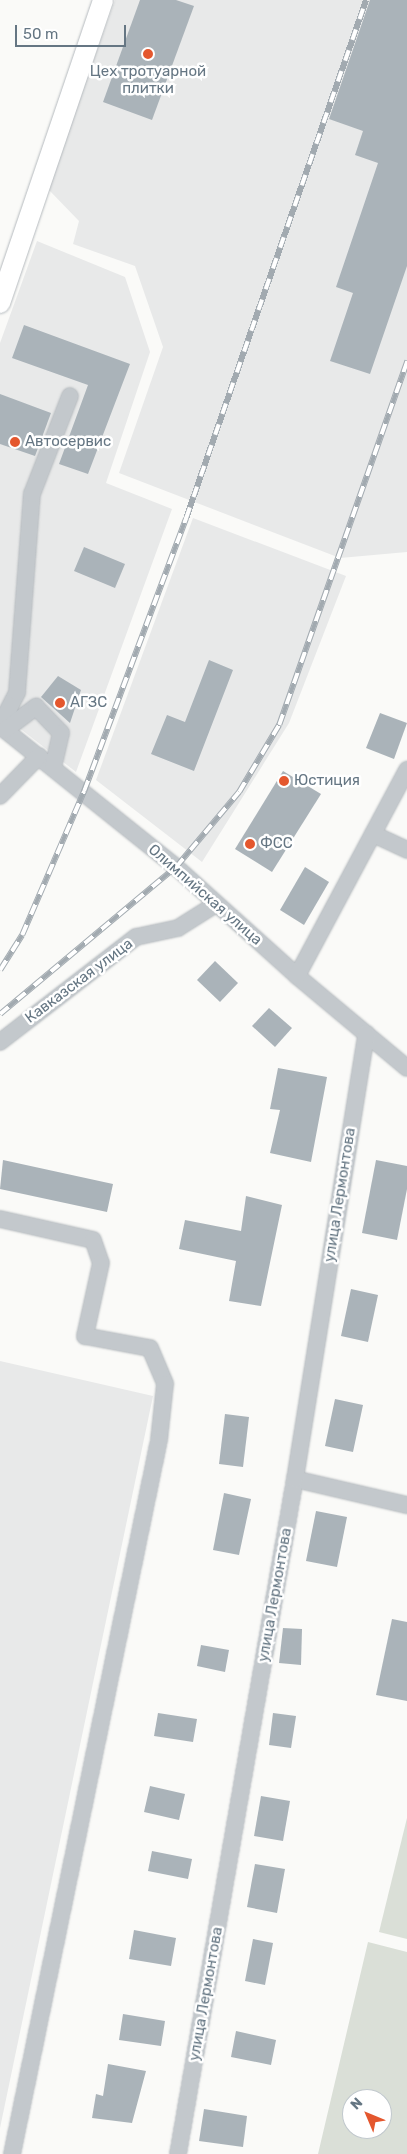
<!DOCTYPE html>
<meta charset="utf-8">
<style>
body{margin:0}
#map{position:relative;width:407px;height:2154px;overflow:hidden;background:#fafaf8;font-family:Rubik,sans-serif}
div>[style]{position:absolute}
.built>*{inset:0;background:#e8e9e9}
.green>*{inset:0;background:#dadfd7}
.building>*{inset:0;background:#aab3b9}
.roads{filter:drop-shadow(0 0 1px #b5babe) drop-shadow(0 0 1px #b5babe)}
.minor>*{height:16px;margin:-8px;padding:0 8px;transform-origin:8px;border-radius:8px;background:#c3c8cc}
.major>*{height:20px;margin:-10px;padding:0 10px;transform-origin:10px;border-radius:10px;background:#fff}
.rail>*{height:5.5px;margin-top:-2.75px;transform-origin:0;background:repeating-linear-gradient(90deg,#fff 0 11px,#a2aab0 0 22px);box-sizing:border-box;border-block:1px solid #a2aab0}
.dots>*{width:14px;height:14px;translate:-50% -50%;box-sizing:border-box;border:2px solid #fff;border-radius:50%}
span{translate:-50% -50%;white-space:nowrap;text-align:center;line-height:1.15;-webkit-text-stroke:5px #fff;paint-order:stroke}
.poi-label{font-size:15px;color:#657683}
.left{translate:0 -50%;text-align:left}
.street-label{font-size:15px;color:#657683}
.north{position:absolute;left:342px;top:2089px;width:50px;height:50px;box-sizing:border-box;background:#fff;border:1px solid #c1c8cd;border-radius:50%;rotate:315deg;font-size:14px;font-weight:700;line-height:20px;text-align:center;color:#657683}
.north::after{content:'';display:block;margin:auto;width:18px;height:22px;background:#e4572e;clip-path:polygon(50% 0,100% 100%,50% 72%,0 100%)}
.scale{position:absolute;left:15px;top:25px;width:111px;height:22px;box-sizing:border-box;border:2px solid #657683;border-top:0;padding-left:6px;font-size:15px;line-height:18px;white-space:nowrap;color:#657683;-webkit-text-stroke:4px #fff;paint-order:stroke}
</style>
<div id="map">
<div class="built">
<div style="clip-path:polygon(115px 0,407px 0,407px 552px,340px 558px,119px 473px,163px 347px,135px 266px,73px 244px,79px 221px,48px 189px)"></div>
<div style="clip-path:polygon(37px 241px,125px 277px,150px 352px,106px 483px,172px 509px,76px 772px,0 713px,0 343px)"></div>
<div style="clip-path:polygon(193px 518px,346px 576px,289px 723px,202px 862px,96px 780px)"></div>
<div style="clip-path:polygon(0 1361px,153px 1396px,0 2128px)"></div>
</div>
<div class="green">
<div style="clip-path:polygon(407px 1818px,407px 1939px,379px 1932px)"></div>
<div style="clip-path:polygon(evenodd,368px 1942px,407px 1952px,407px 2154px,318px 2154px,368px 1942px,352px 2099px,382px 2099px,382px 2129px,352px 2129px,352px 2099px)"></div>
</div>
<div class="building">
<div style="clip-path:polygon(140px 0,176px 0,194px 6px,152px 120px,103px 102px)"></div>
<div style="clip-path:polygon(370px 0,407px 0,407px 266px,370px 374px,330px 361px,353px 293px,336px 287px,378px 163px,355px 155px,363px 131px,329px 119px)"></div>
<div style="clip-path:polygon(24px 325px,130px 364px,88px 474px,59px 464px,88px 385px,12px 358px)"></div>
<div style="clip-path:polygon(0 394px,51px 413px,35px 456px,0 444px)"></div>
<div style="clip-path:polygon(84px 547px,125px 564px,115px 588px,74px 571px)"></div>
<div style="clip-path:polygon(209px 660px,233px 670px,194px 771px,151px 754px,167px 715px,185px 722px)"></div>
<div style="clip-path:polygon(58px 676px,81px 690px,70px 723px,41px 697px)"></div>
<div style="clip-path:polygon(380px 713px,407px 723px,394px 759px,366px 748px)"></div>
<div style="clip-path:polygon(283px 771px,321px 794px,272px 872px,235px 849px)"></div>
<div style="clip-path:polygon(305px 867px,329px 882px,304px 925px,280px 910px)"></div>
<div style="clip-path:polygon(215px 961px,238px 983px,220px 1002px,197px 980px)"></div>
<div style="clip-path:polygon(269px 1008px,292px 1028px,275px 1047px,252px 1026px)"></div>
<div style="clip-path:polygon(278px 1068px,327px 1077px,311px 1162px,270px 1153px,280px 1110px,270px 1109px)"></div>
<div style="clip-path:polygon(3px 1160px,113px 1184px,107px 1212px,0 1189px)"></div>
<div style="clip-path:polygon(376px 1160px,407px 1166px,407px 1189px,397px 1240px,362px 1233px)"></div>
<div style="clip-path:polygon(246px 1196px,282px 1205px,261px 1306px,229px 1301px,236px 1261px,179px 1249px,185px 1220px,241px 1231px)"></div>
<div style="clip-path:polygon(351px 1289px,378px 1295px,368px 1342px,341px 1336px)"></div>
<div style="clip-path:polygon(335px 1399px,363px 1405px,353px 1452px,325px 1446px)"></div>
<div style="clip-path:polygon(225px 1414px,249px 1417px,243px 1467px,219px 1464px)"></div>
<div style="clip-path:polygon(224px 1493px,251px 1499px,239px 1555px,213px 1550px)"></div>
<div style="clip-path:polygon(316px 1511px,347px 1517px,337px 1567px,306px 1561px)"></div>
<div style="clip-path:polygon(392px 1619px,407px 1622px,407px 1701px,376px 1695px)"></div>
<div style="clip-path:polygon(283px 1628px,302px 1629px,301px 1665px,279px 1663px)"></div>
<div style="clip-path:polygon(201px 1645px,229px 1650px,225px 1672px,197px 1666px)"></div>
<div style="clip-path:polygon(158px 1713px,197px 1719px,193px 1742px,154px 1736px)"></div>
<div style="clip-path:polygon(273px 1713px,296px 1716px,291px 1748px,269px 1745px)"></div>
<div style="clip-path:polygon(150px 1786px,185px 1794px,179px 1820px,144px 1812px)"></div>
<div style="clip-path:polygon(261px 1796px,290px 1801px,283px 1841px,254px 1836px)"></div>
<div style="clip-path:polygon(152px 1851px,192px 1859px,188px 1879px,148px 1871px)"></div>
<div style="clip-path:polygon(255px 1864px,285px 1869px,277px 1913px,247px 1907px)"></div>
<div style="clip-path:polygon(134px 1930px,176px 1938px,171px 1966px,129px 1959px)"></div>
<div style="clip-path:polygon(253px 1939px,273px 1943px,265px 1985px,245px 1981px)"></div>
<div style="clip-path:polygon(123px 2014px,165px 2021px,161px 2046px,119px 2040px)"></div>
<div style="clip-path:polygon(236px 2031px,276px 2040px,271px 2065px,231px 2057px)"></div>
<div style="clip-path:polygon(108px 2064px,146px 2071px,132px 2123px,92px 2118px,96px 2094px,103px 2096px)"></div>
<div style="clip-path:polygon(204px 2109px,247px 2116px,243px 2147px,199px 2141px)"></div>
</div>
<div class="roads">
<div class="minor">
<div style="left:0;top:726px;width:226px;rotate:38.7deg"></div>
<div style="left:176px;top:867px;width:163px;rotate:42deg"></div>
<div style="left:297px;top:976px;width:143px;rotate:39.9deg"></div>
<div style="left:0;top:726px;width:38px;rotate:-63deg"></div>
<div style="left:17px;top:692px;width:199px;rotate:-85.7deg"></div>
<div style="left:32px;top:494px;width:105px;rotate:-68.8deg"></div>
<div style="left:5px;top:730px;width:39px;rotate:-37deg"></div>
<div style="left:36px;top:707px;width:36px;rotate:46deg"></div>
<div style="left:61px;top:733px;width:35px;rotate:103deg"></div>
<div style="left:0;top:796px;width:56px;rotate:-45.7deg"></div>
<div style="left:373px;top:834px;width:38px;rotate:25deg"></div>
<div style="left:297px;top:976px;width:234px;rotate:-61.9deg"></div>
<div style="left:0;top:1042px;width:172px;rotate:-37.7deg"></div>
<div style="left:136px;top:937px;width:43px;rotate:-12.1deg"></div>
<div style="left:178px;top:928px;width:45px;rotate:-32.3deg"></div>
<div style="left:0;top:1219px;width:95px;rotate:12.7deg"></div>
<div style="left:93px;top:1240px;width:24px;rotate:71deg"></div>
<div style="left:101px;top:1263px;width:75px;rotate:102.4deg"></div>
<div style="left:85px;top:1336px;width:66px;rotate:10.5deg"></div>
<div style="left:150px;top:1348px;width:39px;rotate:67deg"></div>
<div style="left:165px;top:1384px;width:56px;rotate:96.1deg"></div>
<div style="left:159px;top:1440px;width:729px;rotate:101.63deg"></div>
<div style="left:295px;top:1479px;width:115px;rotate:13.1deg"></div>
<div style="left:178px;top:2154px;width:685px;rotate:-80.17deg"></div>
<div style="left:295px;top:1479px;width:451px;rotate:-80.9deg"></div>
</div>
<div class="major">
<div style="left:0;top:303px;width:320px;rotate:-71.2deg"></div>
</div>
</div>
<div class="rail">
<div style="left:0;top:970px;width:41px;rotate:-57.8deg"></div>
<div style="left:22px;top:935px;width:157px;rotate:-66.7deg"></div>
<div style="left:84px;top:791px;width:291px;rotate:-69.5deg"></div>
<div style="left:186px;top:518px;width:548px;rotate:-70.84deg"></div>
<div style="left:0;top:1014px;width:229px;rotate:-39.9deg"></div>
<div style="left:176px;top:867px;width:98px;rotate:-50deg"></div>
<div style="left:239px;top:792px;width:78px;rotate:-59.2deg"></div>
<div style="left:279px;top:725px;width:386px;rotate:-70.6deg"></div>
</div>
<div class="dots">
<div style="left:148px;top:54px;background:#e4572e"></div>
<div style="left:15px;top:442px;background:#e4572e"></div>
<div style="left:60px;top:703px;background:#e4572e"></div>
<div style="left:284px;top:781px;background:#e4572e"></div>
<div style="left:250px;top:844px;background:#e4572e"></div>
</div>
<div class="poi-label">
<span style="left:148px;top:80px">Цех тротуарной<br>плитки</span>
<span class="left" style="left:25px;top:442px">Автосервис</span>
<span class="left" style="left:70px;top:703px">АГЗС</span>
<span class="left" style="left:294px;top:781px">Юстиция</span>
<span class="left" style="left:260px;top:844px">ФСС</span>
</div>
<div class="street-label">
<span style="left:205px;top:895px;rotate:41deg">Олимпийская улица</span>
<span style="left:79px;top:981px;rotate:-37deg">Кавказская улица</span>
<span style="left:340px;top:1195px;rotate:-81deg">улица Лермонтова</span>
<span style="left:275px;top:1595px;rotate:-80deg">улица Лермонтова</span>
<span style="left:206px;top:1994px;rotate:-80deg">улица Лермонтова</span>
</div>
<div class="north">N</div>
<div class="scale">50 m</div>
</div>
